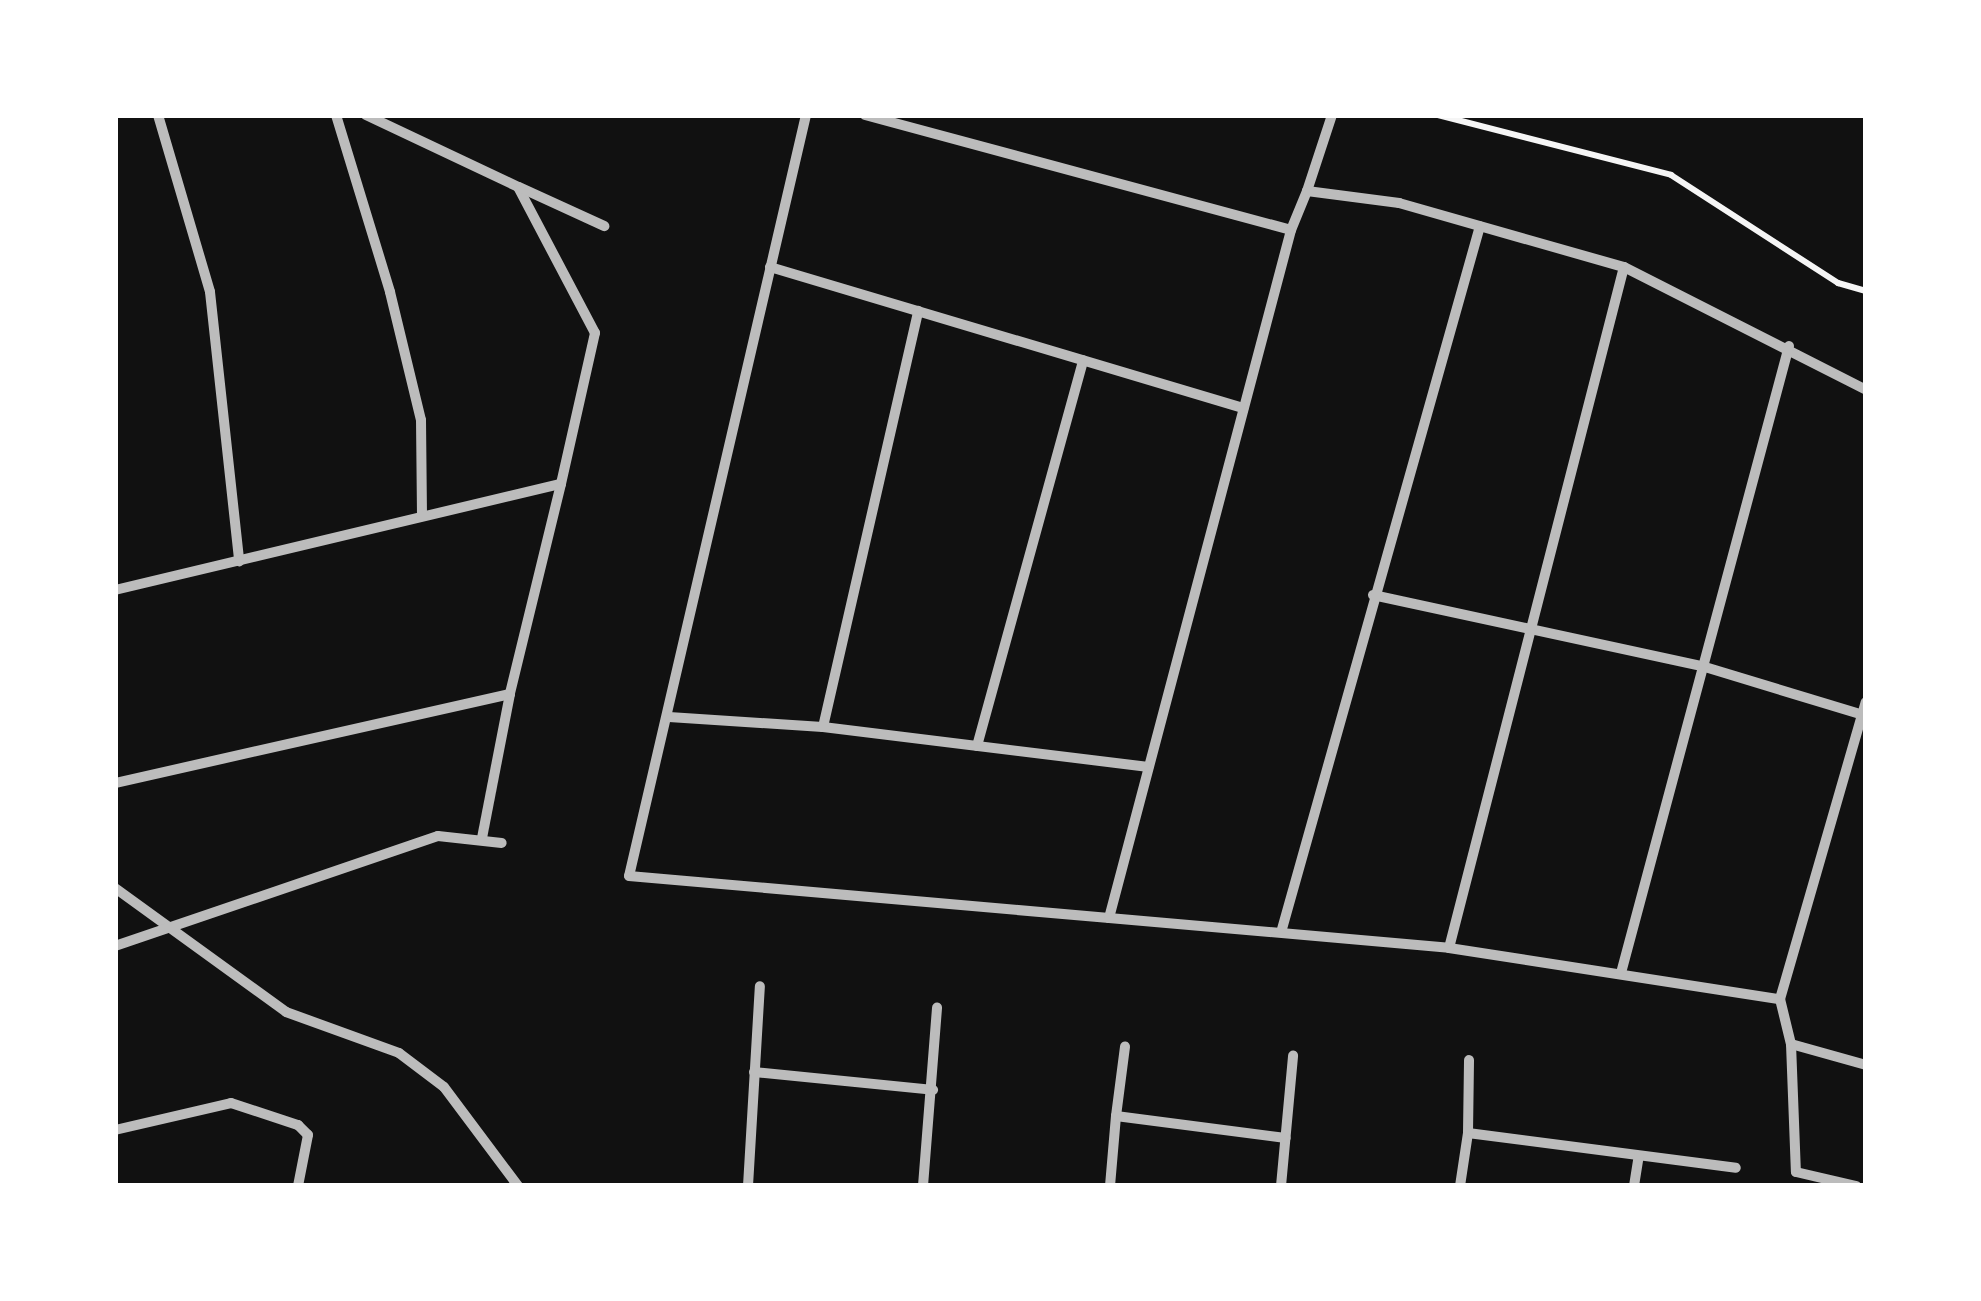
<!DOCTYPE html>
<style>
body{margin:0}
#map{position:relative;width:1981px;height:1301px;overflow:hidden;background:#111;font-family:"Work Sans",sans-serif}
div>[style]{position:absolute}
.path>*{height:6px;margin:-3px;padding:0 3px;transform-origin:3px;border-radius:3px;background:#f5f5f5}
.minor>*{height:10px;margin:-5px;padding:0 5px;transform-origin:5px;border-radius:5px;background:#bcbcbc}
span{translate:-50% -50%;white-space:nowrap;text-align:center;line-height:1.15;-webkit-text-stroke:10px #fff;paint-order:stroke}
.frame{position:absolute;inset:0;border:118px solid #fff;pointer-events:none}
</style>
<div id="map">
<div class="path">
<div style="left:1438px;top:115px;width:241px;rotate:14.4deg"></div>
<div style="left:1671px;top:175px;width:199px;rotate:32.9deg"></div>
<div style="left:1838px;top:283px;width:29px;rotate:16deg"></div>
</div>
<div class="minor">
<div style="left:158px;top:115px;width:184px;rotate:73.6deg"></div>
<div style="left:210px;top:292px;width:271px;rotate:83.8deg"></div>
<div style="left:336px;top:115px;width:185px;rotate:73deg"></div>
<div style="left:390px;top:292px;width:132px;rotate:76.4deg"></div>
<div style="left:421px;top:420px;width:96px;rotate:89.4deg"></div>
<div style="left:366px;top:115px;width:168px;rotate:25.3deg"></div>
<div style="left:518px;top:187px;width:165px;rotate:62.2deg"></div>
<div style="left:595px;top:333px;width:155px;rotate:102.7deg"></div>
<div style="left:806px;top:115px;width:781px;rotate:103.09deg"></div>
<div style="left:629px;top:876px;width:482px;rotate:5deg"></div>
<div style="left:1109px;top:918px;width:712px;rotate:-75.18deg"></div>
<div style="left:865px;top:115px;width:441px;rotate:15.1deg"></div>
<div style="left:1291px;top:230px;width:42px;rotate:-67.7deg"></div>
<div style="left:1307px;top:191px;width:93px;rotate:7.4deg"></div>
<div style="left:1399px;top:203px;width:234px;rotate:15.9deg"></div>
<div style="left:1624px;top:267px;width:271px;rotate:26.9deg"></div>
<div style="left:519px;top:187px;width:94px;rotate:24.6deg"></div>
<div style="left:1307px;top:191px;width:80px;rotate:-71.8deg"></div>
<div style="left:770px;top:267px;width:494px;rotate:16.6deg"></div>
<div style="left:115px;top:590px;width:458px;rotate:-13.4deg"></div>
<div style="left:561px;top:484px;width:216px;rotate:103.7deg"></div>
<div style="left:510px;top:694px;width:405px;rotate:167.3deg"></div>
<div style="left:1373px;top:595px;width:340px;rotate:12.2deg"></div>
<div style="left:1705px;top:667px;width:168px;rotate:16.9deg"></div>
<div style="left:669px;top:717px;width:154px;rotate:3.7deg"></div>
<div style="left:823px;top:727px;width:328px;rotate:7deg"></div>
<div style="left:823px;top:727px;width:427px;rotate:-77.1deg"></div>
<div style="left:977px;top:746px;width:400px;rotate:-74.6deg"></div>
<div style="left:482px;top:838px;width:147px;rotate:-79deg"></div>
<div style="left:115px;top:888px;width:211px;rotate:35.9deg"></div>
<div style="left:286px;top:1012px;width:120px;rotate:19.9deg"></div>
<div style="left:399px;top:1053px;width:56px;rotate:37.1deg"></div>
<div style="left:444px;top:1087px;width:124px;rotate:53.2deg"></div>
<div style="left:1109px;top:918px;width:341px;rotate:5deg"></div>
<div style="left:1449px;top:948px;width:335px;rotate:8.8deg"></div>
<div style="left:1780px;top:999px;width:46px;rotate:76.3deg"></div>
<div style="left:1791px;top:1044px;width:128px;rotate:87.8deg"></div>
<div style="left:1796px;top:1172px;width:62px;rotate:13.1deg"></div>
<div style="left:1282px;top:929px;width:730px;rotate:-74.27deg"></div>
<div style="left:115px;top:946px;width:341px;rotate:-18.8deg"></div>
<div style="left:438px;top:836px;width:64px;rotate:6.2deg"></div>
<div style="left:1449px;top:948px;width:703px;rotate:-75.59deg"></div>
<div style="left:1621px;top:973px;width:649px;rotate:-75deg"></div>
<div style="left:1780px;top:999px;width:309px;rotate:-73.9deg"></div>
<div style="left:1791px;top:1044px;width:78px;rotate:15.6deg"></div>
<div style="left:754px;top:1072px;width:180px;rotate:5.7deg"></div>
<div style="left:1116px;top:1116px;width:70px;rotate:-82.6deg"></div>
<div style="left:115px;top:1130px;width:119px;rotate:-13.1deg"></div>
<div style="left:231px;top:1103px;width:71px;rotate:18.2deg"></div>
<div style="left:298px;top:1125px;width:14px;rotate:45deg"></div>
<div style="left:308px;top:1135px;width:52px;rotate:101.1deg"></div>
<div style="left:1468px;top:1133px;width:73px;rotate:-89.2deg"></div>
<div style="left:748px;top:1186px;width:200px;rotate:-86.6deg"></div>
<div style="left:923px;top:1186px;width:179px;rotate:-85.5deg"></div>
<div style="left:1110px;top:1186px;width:70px;rotate:-85.1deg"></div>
<div style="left:1116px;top:1116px;width:171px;rotate:7.4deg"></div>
<div style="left:1281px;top:1186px;width:131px;rotate:-84.7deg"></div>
<div style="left:1460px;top:1186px;width:54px;rotate:-81.4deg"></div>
<div style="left:1468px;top:1133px;width:270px;rotate:7.4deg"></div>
<div style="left:1634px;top:1186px;width:30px;rotate:-81deg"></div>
</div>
<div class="frame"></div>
</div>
